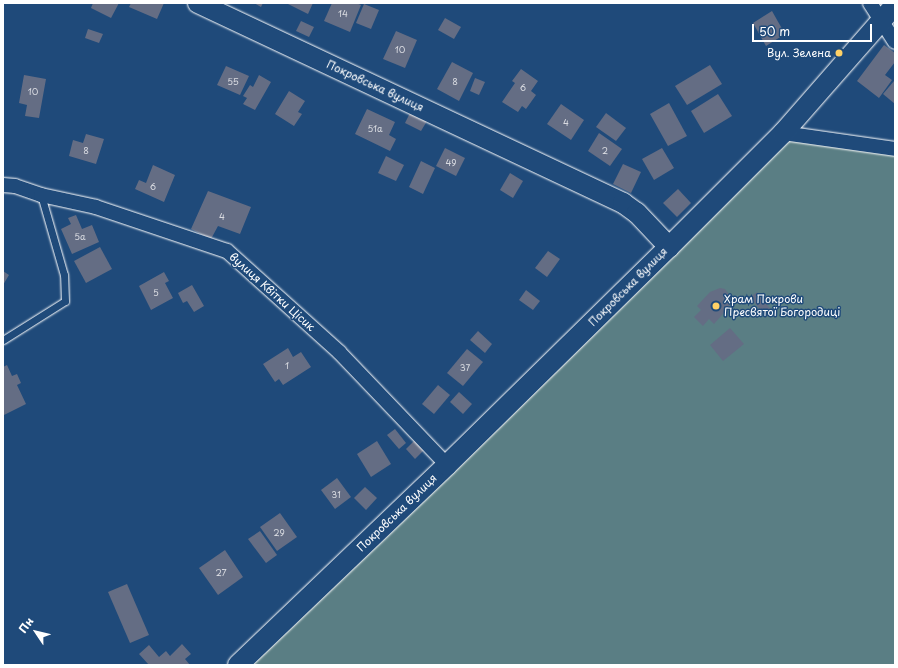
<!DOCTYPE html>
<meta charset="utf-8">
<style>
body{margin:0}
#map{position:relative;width:898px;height:668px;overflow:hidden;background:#1f4a7a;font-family:"Playpen Sans",sans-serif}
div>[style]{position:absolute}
.green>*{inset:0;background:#5a7e84}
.building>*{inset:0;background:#646d84}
.roads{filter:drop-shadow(0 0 1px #fff) drop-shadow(0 0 1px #fff)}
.lane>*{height:7px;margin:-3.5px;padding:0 3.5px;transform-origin:3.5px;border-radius:3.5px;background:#1f4a7a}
.street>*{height:14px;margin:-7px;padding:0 7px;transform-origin:7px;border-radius:7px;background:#1f4a7a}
.secondary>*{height:20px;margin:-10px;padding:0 10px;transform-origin:10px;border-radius:10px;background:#1f4a7a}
.dots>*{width:11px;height:11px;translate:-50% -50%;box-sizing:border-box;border:2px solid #1f4a7a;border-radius:50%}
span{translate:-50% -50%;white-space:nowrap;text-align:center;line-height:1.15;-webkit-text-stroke:3px #1f4a7a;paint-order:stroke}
.number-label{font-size:9px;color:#d8dae0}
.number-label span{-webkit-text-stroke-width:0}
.poi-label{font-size:11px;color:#fff}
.right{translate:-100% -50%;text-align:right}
.left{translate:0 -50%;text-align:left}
.street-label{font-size:11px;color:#fff}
.frame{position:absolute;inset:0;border:4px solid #fff;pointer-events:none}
.north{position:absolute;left:16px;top:612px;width:40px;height:40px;-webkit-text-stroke:3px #1f4a7a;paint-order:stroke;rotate:305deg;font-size:11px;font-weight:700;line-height:16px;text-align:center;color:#fff}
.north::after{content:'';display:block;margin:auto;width:14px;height:18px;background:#fff;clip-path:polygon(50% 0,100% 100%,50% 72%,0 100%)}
.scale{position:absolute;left:752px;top:24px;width:120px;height:18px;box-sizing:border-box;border:2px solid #fff;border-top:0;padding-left:5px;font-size:12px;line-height:14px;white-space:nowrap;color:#fff;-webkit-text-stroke:3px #1f4a7a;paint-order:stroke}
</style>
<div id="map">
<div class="green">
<div style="clip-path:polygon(783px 133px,895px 149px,895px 665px,238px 665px)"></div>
</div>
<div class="building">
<div style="clip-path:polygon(93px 3px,119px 3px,111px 18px,91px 8px)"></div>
<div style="clip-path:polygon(131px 3px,164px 3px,157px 19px,129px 7px)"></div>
<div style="clip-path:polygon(254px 3px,263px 3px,261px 7px)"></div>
<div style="clip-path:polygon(286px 3px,313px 3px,308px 14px)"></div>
<div style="clip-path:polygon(332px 3px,356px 3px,361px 5px,350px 32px,324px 21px)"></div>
<div style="clip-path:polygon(364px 4px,379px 10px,371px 29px,356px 23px)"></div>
<div style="clip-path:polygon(772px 11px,785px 34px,766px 46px,753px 23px)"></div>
<div style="clip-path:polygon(445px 18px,461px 27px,454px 39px,438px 30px)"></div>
<div style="clip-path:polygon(301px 21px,314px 27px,309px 37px,296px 31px)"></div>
<div style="clip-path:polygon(88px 29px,103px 34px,99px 43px,85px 38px)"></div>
<div style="clip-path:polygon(396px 31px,417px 40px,405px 68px,383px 59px)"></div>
<div style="clip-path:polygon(884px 45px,895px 53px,895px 62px,885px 75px,892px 80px,879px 98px,857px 81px)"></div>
<div style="clip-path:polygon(452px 62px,473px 73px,459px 101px,437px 89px)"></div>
<div style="clip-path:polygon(710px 65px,722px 84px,687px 105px,675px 86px)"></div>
<div style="clip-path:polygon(226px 66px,249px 76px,240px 95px,217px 85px)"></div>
<div style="clip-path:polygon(521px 69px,538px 81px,531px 91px,536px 95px,526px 109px,522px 106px,518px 112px,502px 102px,515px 83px,512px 81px)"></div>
<div style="clip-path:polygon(24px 75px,46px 79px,39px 118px,25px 116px,27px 105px,19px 103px)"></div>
<div style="clip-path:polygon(259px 75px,271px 82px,255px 110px,243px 104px,247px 98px,243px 96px,250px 85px,253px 87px)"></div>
<div style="clip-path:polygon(475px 78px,485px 82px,479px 95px,470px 91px)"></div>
<div style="clip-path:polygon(894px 81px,895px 82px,895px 104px,883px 94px)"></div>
<div style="clip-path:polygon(289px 91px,305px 101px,298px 112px,302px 114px,294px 126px,275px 114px)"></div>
<div style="clip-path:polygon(718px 94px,732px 116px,704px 133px,691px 111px)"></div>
<div style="clip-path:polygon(669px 103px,687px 136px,668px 146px,650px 114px)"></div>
<div style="clip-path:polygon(561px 104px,584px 120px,571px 140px,547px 124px)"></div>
<div style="clip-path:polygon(367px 109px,395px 122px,389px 135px,396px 139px,390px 151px,355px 134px)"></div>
<div style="clip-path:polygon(410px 113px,427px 121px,421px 131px,405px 123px)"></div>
<div style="clip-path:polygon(606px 113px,626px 128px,616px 141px,596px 127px)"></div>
<div style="clip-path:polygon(599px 133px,622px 149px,610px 166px,588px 151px)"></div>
<div style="clip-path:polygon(86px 134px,104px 139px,96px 164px,69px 156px,73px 140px,83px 143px)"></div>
<div style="clip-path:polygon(445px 148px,465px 158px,456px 176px,436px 166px)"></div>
<div style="clip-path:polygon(662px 148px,674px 168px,654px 180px,642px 159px)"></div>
<div style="clip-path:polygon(386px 156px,404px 165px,396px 181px,378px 173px)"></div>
<div style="clip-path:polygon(421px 161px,435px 168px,423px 194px,409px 187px)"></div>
<div style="clip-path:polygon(623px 164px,641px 172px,631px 193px,613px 184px)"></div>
<div style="clip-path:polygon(153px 165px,175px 175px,164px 202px,135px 189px,139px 180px,146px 183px)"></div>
<div style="clip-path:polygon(510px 173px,523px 181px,513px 198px,500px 190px)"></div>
<div style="clip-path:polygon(678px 189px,691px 203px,677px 217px,663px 203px)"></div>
<div style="clip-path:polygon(208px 191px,251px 207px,240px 234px,218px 226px,211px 239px,191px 229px)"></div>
<div style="clip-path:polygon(76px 215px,82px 229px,92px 225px,99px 242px,72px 254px,61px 229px,71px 224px,68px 218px)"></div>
<div style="clip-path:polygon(100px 247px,112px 269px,86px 283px,74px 261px)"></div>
<div style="clip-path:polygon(548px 251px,560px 259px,547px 277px,535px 268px)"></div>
<div style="clip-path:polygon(3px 271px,9px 275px,3px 285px)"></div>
<div style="clip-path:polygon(164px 272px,169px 281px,165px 283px,173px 298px,151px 310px,139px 286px)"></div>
<div style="clip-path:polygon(192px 285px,204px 306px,194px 312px,187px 301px,183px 303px,178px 293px)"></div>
<div style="clip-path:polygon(720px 288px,725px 289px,731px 297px,729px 307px,714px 324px,709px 319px,703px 326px,694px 317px,701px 310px,697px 306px,710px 292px)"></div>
<div style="clip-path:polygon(526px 290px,540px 301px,533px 310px,519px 300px)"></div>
<div style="clip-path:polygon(757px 292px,773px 312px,766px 317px,750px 297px)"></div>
<div style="clip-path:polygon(730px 328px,744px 344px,723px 361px,710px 345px)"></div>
<div style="clip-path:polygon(478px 331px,492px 344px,485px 353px,470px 340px)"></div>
<div style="clip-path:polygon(288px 348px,293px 357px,301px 352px,311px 367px,283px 385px,279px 379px,275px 382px,263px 364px)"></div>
<div style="clip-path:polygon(467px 349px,483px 362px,463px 386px,447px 373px)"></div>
<div style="clip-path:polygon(7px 365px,12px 376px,17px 374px,21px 383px,17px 385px,26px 404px,4px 415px,3px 367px)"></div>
<div style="clip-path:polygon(438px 385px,450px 395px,434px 414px,422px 404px)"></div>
<div style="clip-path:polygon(459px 392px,472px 404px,463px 414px,450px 402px)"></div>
<div style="clip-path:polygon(395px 429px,406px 443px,399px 449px,387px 435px)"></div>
<div style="clip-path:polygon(416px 439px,425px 449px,415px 459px,406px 449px)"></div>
<div style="clip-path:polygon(377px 441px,391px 464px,371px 477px,357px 454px)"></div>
<div style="clip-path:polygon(337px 478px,351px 497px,335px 509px,321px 490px)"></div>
<div style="clip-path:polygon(365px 487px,377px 498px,366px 510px,354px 498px)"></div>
<div style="clip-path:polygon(280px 513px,297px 537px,277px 551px,260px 527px)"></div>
<div style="clip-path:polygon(260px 531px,277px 555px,266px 563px,248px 539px)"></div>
<div style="clip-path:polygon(225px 550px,243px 577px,218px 595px,199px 568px)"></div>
<div style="clip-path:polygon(127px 584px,149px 635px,130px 643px,108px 592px)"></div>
<div style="clip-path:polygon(182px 644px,191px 654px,185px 659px,190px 665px,149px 665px,139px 654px,149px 645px,159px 657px,166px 651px,170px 656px)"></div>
</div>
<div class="roads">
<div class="lane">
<div style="left:3px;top:340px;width:73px;rotate:-32.2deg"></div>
<div style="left:65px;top:301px;width:26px;rotate:-92deg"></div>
<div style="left:64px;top:275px;width:83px;rotate:-106deg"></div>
</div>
<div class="street">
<div style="left:870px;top:3px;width:46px;rotate:57.3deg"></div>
<div style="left:783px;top:133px;width:113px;rotate:8.1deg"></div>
<div style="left:3px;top:185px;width:12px;rotate:5deg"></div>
<div style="left:15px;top:186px;width:28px;rotate:19deg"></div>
<div style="left:41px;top:195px;width:56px;rotate:12.3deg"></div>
<div style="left:96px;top:207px;width:138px;rotate:18.6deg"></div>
<div style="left:227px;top:251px;width:151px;rotate:42deg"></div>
<div style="left:339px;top:352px;width:156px;rotate:46.3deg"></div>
</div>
<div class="secondary">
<div style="left:198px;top:3px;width:470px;rotate:25.2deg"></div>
<div style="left:623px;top:203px;width:17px;rotate:36deg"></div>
<div style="left:637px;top:213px;width:47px;rotate:46.7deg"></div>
<div style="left:238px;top:665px;width:289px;rotate:-43.7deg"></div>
<div style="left:447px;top:465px;width:311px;rotate:-44.5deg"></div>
<div style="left:669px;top:247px;width:161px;rotate:-45deg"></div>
<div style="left:783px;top:133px;width:170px;rotate:-48.8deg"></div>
</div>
</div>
<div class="dots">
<div style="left:839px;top:53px;background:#ffd166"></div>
<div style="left:716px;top:306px;background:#ffd166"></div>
</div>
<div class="number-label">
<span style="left:343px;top:13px">14</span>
<span style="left:400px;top:49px">10</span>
<span style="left:233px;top:81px">55</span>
<span style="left:455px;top:81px">8</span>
<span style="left:523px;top:87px">6</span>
<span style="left:33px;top:91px">10</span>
<span style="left:566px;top:122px">4</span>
<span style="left:375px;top:128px">51а</span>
<span style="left:86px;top:150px">8</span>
<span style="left:605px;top:150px">2</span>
<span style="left:451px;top:162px">49</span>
<span style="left:153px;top:186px">6</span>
<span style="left:222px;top:216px">4</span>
<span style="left:80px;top:236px">5а</span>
<span style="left:156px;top:292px">5</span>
<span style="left:287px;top:365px">1</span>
<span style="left:465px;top:367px">37</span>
<span style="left:336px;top:494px">31</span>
<span style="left:279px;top:532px">29</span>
<span style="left:221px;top:572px">27</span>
</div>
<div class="poi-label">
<span class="right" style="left:831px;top:53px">Вул. Зелена</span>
<span class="left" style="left:724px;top:306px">Храм Покрови<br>Пресвятої Богородиці</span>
</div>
<div class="street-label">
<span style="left:375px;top:86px;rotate:25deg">Покровська вулиця</span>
<span style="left:628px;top:287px;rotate:-45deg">Покровська вулиця</span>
<span style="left:272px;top:292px;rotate:42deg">вулиця Квітки Цісик</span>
<span style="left:397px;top:513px;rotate:-44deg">Покровська вулиця</span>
</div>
<div class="frame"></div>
<div class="north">Пн</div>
<div class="scale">50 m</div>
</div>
